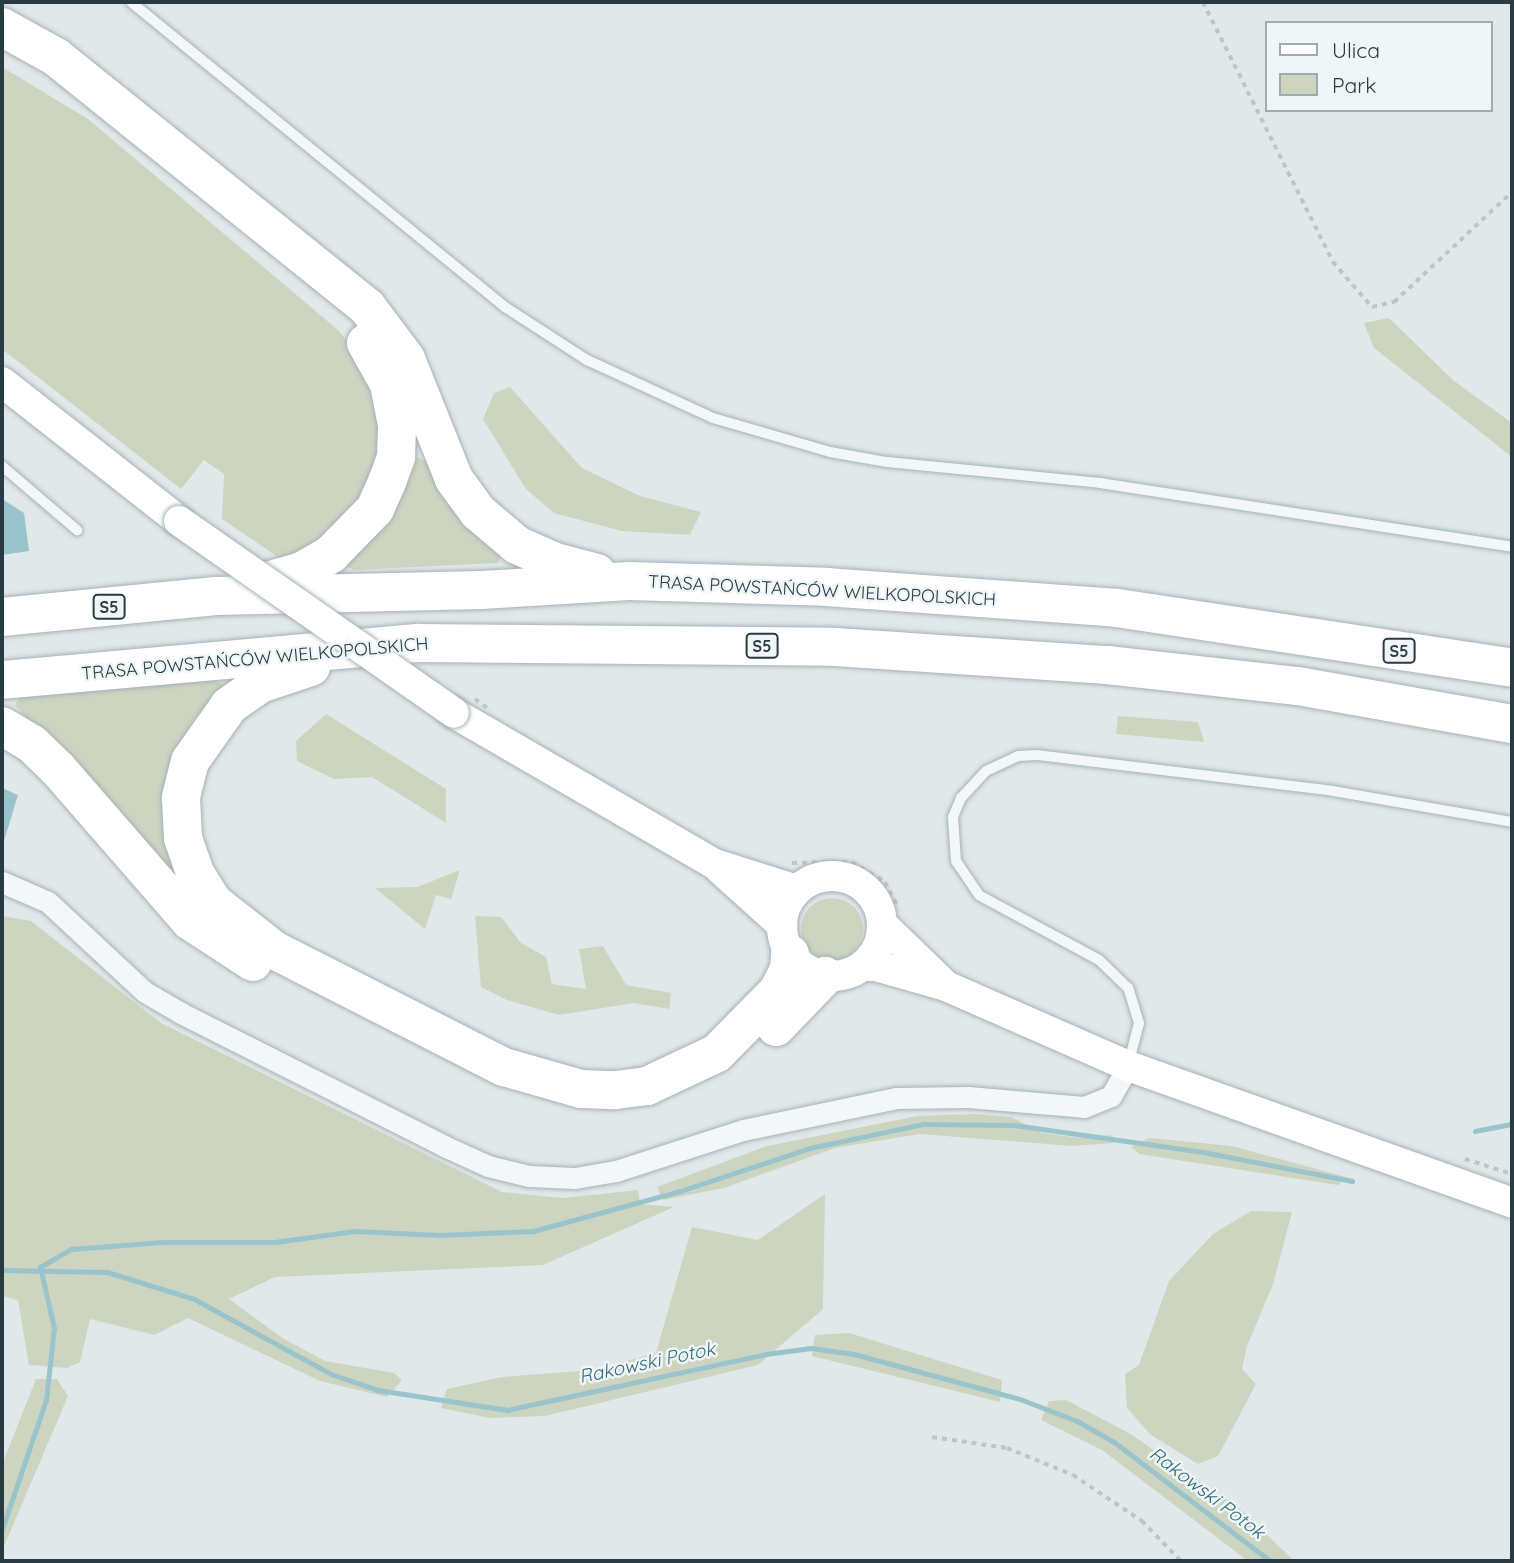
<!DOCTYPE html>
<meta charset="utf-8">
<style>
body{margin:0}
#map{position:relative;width:1514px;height:1563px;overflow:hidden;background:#e1e8ea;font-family:Quicksand,sans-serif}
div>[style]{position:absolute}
.green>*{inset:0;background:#cdd5c1}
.round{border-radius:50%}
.water>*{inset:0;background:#99c4cc}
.stream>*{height:5px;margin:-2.5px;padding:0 2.5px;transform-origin:2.5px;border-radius:2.5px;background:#99c4cc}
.path>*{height:3.5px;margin-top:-1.75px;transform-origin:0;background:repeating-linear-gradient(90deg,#bfc6c9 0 5px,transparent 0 10px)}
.roads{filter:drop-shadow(0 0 2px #a6b1b5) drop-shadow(0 0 2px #a6b1b5)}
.lane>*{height:10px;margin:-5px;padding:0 5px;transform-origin:5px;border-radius:5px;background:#f4f7f8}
.street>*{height:21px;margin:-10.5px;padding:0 10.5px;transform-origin:10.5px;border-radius:10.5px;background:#f4f7f8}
.secondary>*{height:30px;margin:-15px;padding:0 15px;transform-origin:15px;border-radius:15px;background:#fff}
.secondary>.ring{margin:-15px;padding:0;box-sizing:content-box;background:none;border:30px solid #fff;border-radius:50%}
.highway>*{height:38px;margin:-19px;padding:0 19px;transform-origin:19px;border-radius:19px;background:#fff}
.path-bridge>*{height:3.5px;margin-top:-1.75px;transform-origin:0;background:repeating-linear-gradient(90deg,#bfc6c9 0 5px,transparent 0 10px)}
.bridges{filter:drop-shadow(0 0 2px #a6b1b5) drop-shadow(0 0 2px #a6b1b5)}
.secondary-bridge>*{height:30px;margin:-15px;padding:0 15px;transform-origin:15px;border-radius:15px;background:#fff}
span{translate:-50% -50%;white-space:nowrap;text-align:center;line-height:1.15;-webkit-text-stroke:5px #f0f6f7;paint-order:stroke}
.shield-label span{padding:2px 5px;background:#f0f6f7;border:2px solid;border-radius:5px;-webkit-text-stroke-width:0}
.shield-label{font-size:16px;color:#283b43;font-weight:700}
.street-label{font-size:18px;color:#283b43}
.water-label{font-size:19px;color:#2f6b79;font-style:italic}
.frame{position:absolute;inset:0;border:4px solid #283b43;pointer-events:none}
.legend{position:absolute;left:1265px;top:21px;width:228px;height:91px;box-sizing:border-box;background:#f0f6f7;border:2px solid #a0abaf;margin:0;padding:9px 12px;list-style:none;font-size:21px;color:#283b43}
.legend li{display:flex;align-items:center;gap:14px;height:35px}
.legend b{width:35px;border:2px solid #a0abaf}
</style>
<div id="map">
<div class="green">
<div style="clip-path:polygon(2px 67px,88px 119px,338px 330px,368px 367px,382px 438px,361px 504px,321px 544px,281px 559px,222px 519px,224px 474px,204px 460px,181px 489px,2px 349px)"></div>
<div style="clip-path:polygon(1389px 318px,1454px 381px,1512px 423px,1512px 457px,1374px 348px,1364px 323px)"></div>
<div style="clip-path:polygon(510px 387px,582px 468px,640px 496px,701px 512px,690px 535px,622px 531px,554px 513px,526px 489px,483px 419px,494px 393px)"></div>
<div style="clip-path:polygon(418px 457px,428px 463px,504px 550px,498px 563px,354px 570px,345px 566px)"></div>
<div style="clip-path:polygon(210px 678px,226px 686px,194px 719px,173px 755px,167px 844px,172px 866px,165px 877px,15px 705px,20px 697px)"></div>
<div style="clip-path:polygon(326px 714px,446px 789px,446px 823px,372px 777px,334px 779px,297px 761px,296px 741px)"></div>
<div style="clip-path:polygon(1118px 716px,1198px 722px,1204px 742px,1116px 734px)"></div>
<div style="clip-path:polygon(460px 870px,451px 899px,436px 895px,425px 929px,375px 888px,417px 887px)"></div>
<div class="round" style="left:801px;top:898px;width:62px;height:62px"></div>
<div style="clip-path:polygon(2px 916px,31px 921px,161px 1023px,502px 1192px,563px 1198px,638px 1190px,640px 1204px,674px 1207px,543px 1265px,275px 1277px,229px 1299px,284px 1339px,325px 1361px,394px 1373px,402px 1380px,387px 1397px,320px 1381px,188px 1318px,154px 1335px,90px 1319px,80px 1362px,67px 1368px,29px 1365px,18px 1300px,2px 1296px)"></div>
<div style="clip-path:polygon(475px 916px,501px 917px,521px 943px,546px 957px,552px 984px,586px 989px,579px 949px,603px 946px,626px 985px,671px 993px,669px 1009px,634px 1003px,559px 1015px,507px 1000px,481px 987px)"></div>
<div style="clip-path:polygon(975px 1114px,1011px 1117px,1042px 1133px,1080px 1138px,1111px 1135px,1114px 1143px,1072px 1146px,920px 1134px,835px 1148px,724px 1188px,663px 1200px,657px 1187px,767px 1146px,917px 1116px)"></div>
<div style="clip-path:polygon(1149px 1138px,1232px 1146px,1346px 1177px,1338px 1185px,1139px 1154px,1131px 1147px)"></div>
<div style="clip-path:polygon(825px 1194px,823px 1309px,758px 1365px,545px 1416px,490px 1418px,441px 1408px,447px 1389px,502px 1377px,594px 1370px,656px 1353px,692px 1227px,758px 1240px)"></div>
<div style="clip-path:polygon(1251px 1211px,1292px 1212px,1273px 1284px,1247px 1346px,1242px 1369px,1256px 1384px,1218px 1456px,1198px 1464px,1151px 1435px,1127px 1408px,1125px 1374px,1139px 1365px,1169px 1281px,1213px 1234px)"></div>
<div style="clip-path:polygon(849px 1333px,1002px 1380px,1000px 1402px,812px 1356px,815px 1335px)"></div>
<div style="clip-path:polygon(36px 1379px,57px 1379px,68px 1396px,2px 1551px,2px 1465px)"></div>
<div style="clip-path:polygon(1066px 1400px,1129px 1433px,1244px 1512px,1294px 1561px,1248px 1561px,1102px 1450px,1041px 1420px,1049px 1401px)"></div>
</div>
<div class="water">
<div style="clip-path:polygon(2px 499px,24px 513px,29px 551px,2px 555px)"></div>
<div style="clip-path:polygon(2px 788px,18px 795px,4px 841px,2px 841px)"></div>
</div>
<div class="stream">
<div style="left:1475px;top:1131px;width:38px;rotate:-11deg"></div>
<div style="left:2px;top:1270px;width:105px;rotate:1.1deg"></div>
<div style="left:107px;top:1272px;width:91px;rotate:17.2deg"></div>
<div style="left:194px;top:1299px;width:156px;rotate:28.7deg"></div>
<div style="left:331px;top:1374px;width:50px;rotate:18.8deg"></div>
<div style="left:378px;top:1390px;width:131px;rotate:8.8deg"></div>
<div style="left:507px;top:1410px;width:265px;rotate:-12.2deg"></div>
<div style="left:766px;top:1354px;width:45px;rotate:-7.6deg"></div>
<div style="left:811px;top:1348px;width:43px;rotate:7.9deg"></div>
<div style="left:854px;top:1354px;width:172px;rotate:15.2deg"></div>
<div style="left:1020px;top:1399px;width:61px;rotate:21.1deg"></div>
<div style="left:1077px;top:1421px;width:43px;rotate:29.6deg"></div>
<div style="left:1114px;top:1442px;width:196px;rotate:37.3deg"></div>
<div style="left:2px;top:1529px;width:136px;rotate:-71.2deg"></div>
<div style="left:46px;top:1400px;width:72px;rotate:-83.7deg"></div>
<div style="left:54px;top:1328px;width:63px;rotate:-102.9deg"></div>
<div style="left:40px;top:1267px;width:36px;rotate:-30deg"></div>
<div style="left:71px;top:1249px;width:92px;rotate:-4.4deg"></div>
<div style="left:163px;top:1242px;width:112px"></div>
<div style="left:275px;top:1242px;width:80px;rotate:-7.9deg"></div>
<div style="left:354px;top:1231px;width:86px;rotate:2.7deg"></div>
<div style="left:440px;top:1235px;width:93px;rotate:-2.5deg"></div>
<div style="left:533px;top:1231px;width:152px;rotate:-15.2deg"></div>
<div style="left:680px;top:1191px;width:137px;rotate:-18.3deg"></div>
<div style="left:810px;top:1148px;width:116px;rotate:-12deg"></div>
<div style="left:923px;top:1124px;width:91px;rotate:0.6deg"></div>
<div style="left:1014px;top:1125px;width:191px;rotate:8.1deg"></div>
<div style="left:1203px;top:1152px;width:152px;rotate:11deg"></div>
</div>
<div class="path">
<div style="left:1203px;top:2px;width:291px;rotate:63.4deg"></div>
<div style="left:1333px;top:262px;width:60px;rotate:49.1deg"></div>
<div style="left:1372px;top:307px;width:23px;rotate:-13deg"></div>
<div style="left:1394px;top:302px;width:161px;rotate:-43deg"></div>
<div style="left:792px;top:863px;width:60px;rotate:-1deg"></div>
<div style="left:852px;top:862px;width:39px;rotate:31deg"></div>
<div style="left:885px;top:882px;width:26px;rotate:62deg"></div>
<div style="left:1465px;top:1159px;width:49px;rotate:17.7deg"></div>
<div style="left:932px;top:1437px;width:76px;rotate:8.3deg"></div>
<div style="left:1007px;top:1448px;width:71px;rotate:22.2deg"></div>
<div style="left:1073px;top:1475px;width:83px;rotate:33.7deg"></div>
<div style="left:1142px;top:1521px;width:56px;rotate:45.7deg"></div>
</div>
<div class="roads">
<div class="lane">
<div style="left:131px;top:2px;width:483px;rotate:39.2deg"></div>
<div style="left:505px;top:307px;width:98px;rotate:32.9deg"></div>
<div style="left:587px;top:360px;width:139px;rotate:24.7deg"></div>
<div style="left:713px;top:418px;width:122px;rotate:16.2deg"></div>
<div style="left:830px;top:452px;width:58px;rotate:10deg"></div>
<div style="left:887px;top:462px;width:214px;rotate:5.6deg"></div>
<div style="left:1100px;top:483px;width:417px;rotate:8.8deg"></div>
<div style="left:2px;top:466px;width:99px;rotate:40.5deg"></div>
<div style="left:1128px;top:1065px;width:43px;rotate:-75.3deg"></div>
<div style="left:1139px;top:1023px;width:37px;rotate:-107deg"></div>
<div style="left:1128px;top:988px;width:40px;rotate:-136deg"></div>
<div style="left:1099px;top:960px;width:136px;rotate:-151.6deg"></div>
<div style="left:979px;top:895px;width:41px;rotate:-124.1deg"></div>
<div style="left:956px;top:861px;width:44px;rotate:-93.9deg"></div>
<div style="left:953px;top:817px;width:21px;rotate:-67deg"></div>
<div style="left:961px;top:798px;width:37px;rotate:-47deg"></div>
<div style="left:986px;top:771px;width:35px;rotate:-25deg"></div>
<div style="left:1018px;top:756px;width:19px;rotate:-3deg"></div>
<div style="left:1037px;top:755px;width:298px;rotate:6.9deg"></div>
<div style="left:1333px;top:791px;width:182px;rotate:9.8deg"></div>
</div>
<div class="street">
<div style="left:2px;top:882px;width:50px;rotate:23.5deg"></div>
<div style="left:48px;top:902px;width:132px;rotate:42.9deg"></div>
<div style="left:145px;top:992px;width:42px;rotate:30.3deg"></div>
<div style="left:181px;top:1013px;width:295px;rotate:26.8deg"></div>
<div style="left:444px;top:1146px;width:48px;rotate:24.4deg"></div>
<div style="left:488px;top:1166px;width:42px;rotate:13.7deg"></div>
<div style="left:529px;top:1176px;width:46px;rotate:2.5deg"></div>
<div style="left:575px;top:1178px;width:42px;rotate:-9.7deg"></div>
<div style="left:616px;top:1171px;width:133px;rotate:-17.9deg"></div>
<div style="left:743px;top:1130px;width:156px;rotate:-11.8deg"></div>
<div style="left:896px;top:1098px;width:72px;rotate:-0.8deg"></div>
<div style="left:968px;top:1097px;width:116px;rotate:4.9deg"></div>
<div style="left:1084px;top:1107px;width:29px;rotate:-22deg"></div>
<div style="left:1111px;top:1096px;width:34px;rotate:-60deg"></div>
</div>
<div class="secondary">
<div style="left:2px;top:382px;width:225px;rotate:38.1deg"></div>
<div style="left:454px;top:713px;width:302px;rotate:30.1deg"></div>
<div style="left:715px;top:864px;width:86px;rotate:17.6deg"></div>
<div style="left:720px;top:869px;width:84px;rotate:42.1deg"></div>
<div class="ring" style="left:782px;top:876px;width:70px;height:70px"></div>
<div style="left:882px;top:924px;width:82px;rotate:44deg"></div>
<div style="left:863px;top:966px;width:13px"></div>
<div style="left:876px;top:966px;width:73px;rotate:15.9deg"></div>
<div style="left:946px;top:986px;width:199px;rotate:23.7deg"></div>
<div style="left:1128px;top:1066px;width:408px;rotate:19.6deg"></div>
</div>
<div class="highway">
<div style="left:2px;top:27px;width:62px;rotate:29.1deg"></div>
<div style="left:56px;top:57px;width:399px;rotate:38.8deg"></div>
<div style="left:367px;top:307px;width:65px;rotate:53.1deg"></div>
<div style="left:406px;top:359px;width:129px;rotate:68.2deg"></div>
<div style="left:454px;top:479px;width:41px;rotate:54deg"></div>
<div style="left:478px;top:512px;width:51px;rotate:40.2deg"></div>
<div style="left:517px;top:545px;width:42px;rotate:24.1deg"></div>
<div style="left:555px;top:562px;width:43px;rotate:14.7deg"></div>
<div style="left:260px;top:583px;width:44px;rotate:-15.9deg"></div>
<div style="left:302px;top:571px;width:34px;rotate:-30deg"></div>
<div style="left:331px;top:554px;width:63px;rotate:-45.6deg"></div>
<div style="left:375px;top:509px;width:30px;rotate:-66deg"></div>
<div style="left:387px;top:482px;width:27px;rotate:-70deg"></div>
<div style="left:396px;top:457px;width:32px;rotate:-88deg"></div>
<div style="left:397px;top:425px;width:42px;rotate:-101deg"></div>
<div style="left:389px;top:384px;width:47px;rotate:-119.3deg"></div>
<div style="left:2px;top:617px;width:215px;rotate:-5.6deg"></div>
<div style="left:216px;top:596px;width:266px;rotate:-1.3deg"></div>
<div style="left:482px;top:590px;width:147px;rotate:-3.5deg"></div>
<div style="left:629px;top:581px;width:197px;rotate:1.7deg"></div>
<div style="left:826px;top:587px;width:292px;rotate:4.1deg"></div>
<div style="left:1117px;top:608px;width:400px;rotate:8.6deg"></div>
<div style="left:311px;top:667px;width:54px;rotate:161.6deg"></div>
<div style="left:260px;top:684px;width:38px;rotate:145deg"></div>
<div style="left:229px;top:706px;width:67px;rotate:125.3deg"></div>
<div style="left:190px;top:761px;width:38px;rotate:104deg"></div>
<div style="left:181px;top:798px;width:40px;rotate:87.1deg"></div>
<div style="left:183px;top:838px;width:37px;rotate:71deg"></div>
<div style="left:195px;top:873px;width:36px;rotate:58deg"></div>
<div style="left:214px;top:903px;width:76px;rotate:38.1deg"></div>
<div style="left:274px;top:950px;width:258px;rotate:27deg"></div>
<div style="left:504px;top:1067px;width:80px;rotate:15.9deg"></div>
<div style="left:581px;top:1089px;width:34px;rotate:2deg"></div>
<div style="left:615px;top:1090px;width:32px;rotate:-7deg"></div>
<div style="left:647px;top:1086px;width:77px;rotate:-25.2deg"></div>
<div style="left:717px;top:1053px;width:87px;rotate:-45.5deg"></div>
<div style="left:778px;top:991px;width:25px;rotate:-63deg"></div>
<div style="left:789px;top:969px;width:15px;rotate:-86deg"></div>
<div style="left:2px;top:680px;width:417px;rotate:-5.1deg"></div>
<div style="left:417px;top:643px;width:418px;rotate:0.5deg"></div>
<div style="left:835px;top:647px;width:273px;rotate:3.8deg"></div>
<div style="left:1107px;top:665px;width:192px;rotate:6.3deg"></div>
<div style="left:1298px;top:686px;width:217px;rotate:10.1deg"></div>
<div style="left:2px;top:726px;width:35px;rotate:31deg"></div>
<div style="left:32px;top:744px;width:36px;rotate:44deg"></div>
<div style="left:58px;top:769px;width:201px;rotate:49deg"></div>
<div style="left:190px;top:921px;width:75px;rotate:33.1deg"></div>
<div style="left:776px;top:1027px;width:71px;rotate:-46.1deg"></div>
</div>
</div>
<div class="path-bridge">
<div style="left:475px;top:699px;width:19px;rotate:36deg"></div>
</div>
<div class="bridges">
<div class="secondary-bridge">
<div style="left:179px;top:521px;width:335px;rotate:34.9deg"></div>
</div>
</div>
<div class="shield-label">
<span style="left:109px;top:607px">S5</span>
<span style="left:762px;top:646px">S5</span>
<span style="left:1399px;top:651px">S5</span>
</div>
<div class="street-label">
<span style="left:822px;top:591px;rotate:3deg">TRASA POWSTAŃCÓW WIELKOPOLSKICH</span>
<span style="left:255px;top:659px;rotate:-5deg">TRASA POWSTAŃCÓW WIELKOPOLSKICH</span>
</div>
<div class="water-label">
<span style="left:647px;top:1363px;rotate:-12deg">Rakowski Potok</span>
<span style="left:1207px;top:1493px;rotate:37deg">Rakowski Potok</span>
</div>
<div class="frame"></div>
<ul class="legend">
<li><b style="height:9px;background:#fff"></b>Ulica</li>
<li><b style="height:19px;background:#cdd5c1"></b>Park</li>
</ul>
</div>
